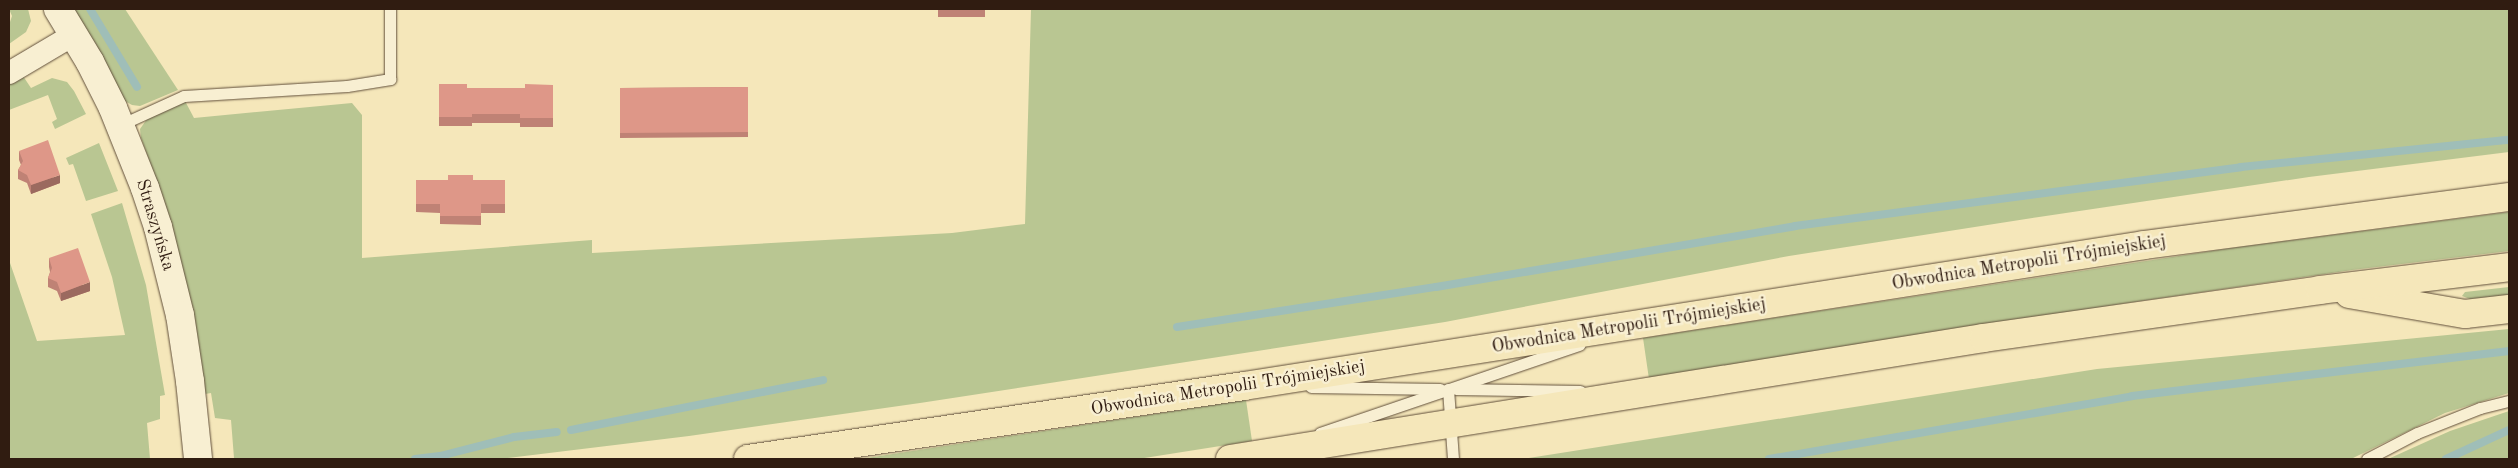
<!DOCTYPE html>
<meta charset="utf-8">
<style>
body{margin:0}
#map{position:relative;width:2518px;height:468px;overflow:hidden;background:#f5e7ba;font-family:"Old Standard TT",serif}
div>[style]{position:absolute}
.green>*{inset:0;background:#b9c692}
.stream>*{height:8px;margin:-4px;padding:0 4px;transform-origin:4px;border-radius:4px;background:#9fbeb8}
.roads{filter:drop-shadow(0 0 1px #614f3b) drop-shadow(0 0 1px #614f3b)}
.service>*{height:11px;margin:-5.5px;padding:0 5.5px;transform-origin:5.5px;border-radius:5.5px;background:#f8efd2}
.minor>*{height:22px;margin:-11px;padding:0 11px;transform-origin:11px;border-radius:11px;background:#f8efd2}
.tertiary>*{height:28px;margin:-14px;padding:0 14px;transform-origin:14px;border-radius:14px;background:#f8efd2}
.motorway>*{height:28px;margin:-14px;padding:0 14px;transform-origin:14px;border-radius:14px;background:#f5e7ba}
.wall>*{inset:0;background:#bf8275}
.shaded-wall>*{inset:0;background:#9b6a5f}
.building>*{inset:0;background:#de9788}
span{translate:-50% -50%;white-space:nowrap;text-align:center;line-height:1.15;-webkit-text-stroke:5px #f8efd2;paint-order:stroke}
.street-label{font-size:18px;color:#301c11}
.frame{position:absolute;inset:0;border:10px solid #301c11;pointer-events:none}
</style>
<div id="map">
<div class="green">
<div style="clip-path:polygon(9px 9px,28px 9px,31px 21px,26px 32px,9px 44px,9px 25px,12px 16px)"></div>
<div style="clip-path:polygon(74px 9px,125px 9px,178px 90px,140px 106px,132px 105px,125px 101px)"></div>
<div style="clip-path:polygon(1031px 9px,2509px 9px,2509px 152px,2309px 177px,2039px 217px,1789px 256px,1445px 322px,920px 403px,689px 436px,499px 459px,222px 459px,234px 458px,231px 420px,215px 418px,211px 393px,205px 394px,159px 188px,141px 138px,140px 129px,147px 119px,185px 101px,194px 118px,352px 103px,362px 115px,362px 258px,592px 240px,592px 253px,952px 233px,1025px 224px)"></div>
<div style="clip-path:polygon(23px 76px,31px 88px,52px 78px,67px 82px,74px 91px,86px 114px,55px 129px,52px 122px,57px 119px,48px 95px,9px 110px,9px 84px)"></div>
<div style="clip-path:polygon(99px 143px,118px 191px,86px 201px,73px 164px,69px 165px,66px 158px)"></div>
<div style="clip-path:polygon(122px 203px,146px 285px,165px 395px,160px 396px,160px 419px,147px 423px,150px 459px,9px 459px,9px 260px,37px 341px,125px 335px,112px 277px,91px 214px)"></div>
<div style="clip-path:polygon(2509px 212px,2509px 251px,2352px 270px,2121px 304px,1649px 379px,1643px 338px,2231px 248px)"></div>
<div style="clip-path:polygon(2509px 287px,2509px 295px,2470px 299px,2462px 296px,2465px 292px)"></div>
<div style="clip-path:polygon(2509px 329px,2509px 393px,2445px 413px,2351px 459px,1522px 459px,2097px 369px)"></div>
<div style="clip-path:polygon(1246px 400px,1252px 441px,1138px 459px,860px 459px)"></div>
<div style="clip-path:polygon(2509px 411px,2509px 459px,2388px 459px,2450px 431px)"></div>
</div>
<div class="stream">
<div style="left:90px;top:9px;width:91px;rotate:58.9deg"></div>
<div style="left:1177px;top:327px;width:262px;rotate:-8.8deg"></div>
<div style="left:1436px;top:287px;width:364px;rotate:-9.6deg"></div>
<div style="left:1795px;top:226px;width:450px;rotate:-7.5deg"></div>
<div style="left:2241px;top:167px;width:269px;rotate:-5.8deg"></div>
<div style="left:571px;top:430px;width:257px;rotate:-11.2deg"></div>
<div style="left:415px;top:459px;width:25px;rotate:-7deg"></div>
<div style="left:440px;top:456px;width:76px;rotate:-14.4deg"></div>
<div style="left:514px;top:437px;width:43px;rotate:-6.6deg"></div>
<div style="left:1769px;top:459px;width:368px;rotate:-9.8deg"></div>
<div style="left:2132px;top:396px;width:380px;rotate:-6.8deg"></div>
<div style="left:2446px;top:459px;width:69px;rotate:-24.7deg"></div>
</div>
<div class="roads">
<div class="service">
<div style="left:120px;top:125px;width:70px;rotate:-24.4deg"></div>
<div style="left:184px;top:96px;width:163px;rotate:-3.5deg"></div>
<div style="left:347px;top:86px;width:44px;rotate:-9.2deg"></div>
<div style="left:390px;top:79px;width:70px;rotate:-90deg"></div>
<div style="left:1311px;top:387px;width:129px;rotate:0.9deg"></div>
<div style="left:1448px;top:389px;width:70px;rotate:85.9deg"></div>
<div style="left:1456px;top:389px;width:124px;rotate:0.9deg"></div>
<div style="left:1320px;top:433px;width:274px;rotate:-18.8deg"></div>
<div style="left:2367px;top:459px;width:56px;rotate:-27.5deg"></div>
<div style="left:2417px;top:433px;width:68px;rotate:-21.6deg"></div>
<div style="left:2480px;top:408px;width:30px;rotate:-14deg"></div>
</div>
<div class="minor">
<div style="left:9px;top:73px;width:77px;rotate:-30.6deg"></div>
</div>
<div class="tertiary">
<div style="left:58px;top:9px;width:62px;rotate:58.9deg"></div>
<div style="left:90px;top:62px;width:51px;rotate:63.4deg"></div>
<div style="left:113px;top:108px;width:86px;rotate:68.2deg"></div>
<div style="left:145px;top:188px;width:41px;rotate:71.6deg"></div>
<div style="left:158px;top:227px;width:91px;rotate:76deg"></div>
<div style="left:180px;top:315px;width:67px;rotate:81.4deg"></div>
<div style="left:190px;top:381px;width:78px;rotate:84.1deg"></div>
</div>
<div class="motorway">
<div style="left:2349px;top:294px;width:118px;rotate:9.8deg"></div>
<div style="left:2465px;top:314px;width:44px;rotate:-6.5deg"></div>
<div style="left:748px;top:459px;width:501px;rotate:-8.37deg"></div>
<div style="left:1244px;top:386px;width:911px;rotate:-8.9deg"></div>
<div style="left:2144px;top:245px;width:368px;rotate:-7.5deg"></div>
<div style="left:1230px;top:459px;width:764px;rotate:-9.12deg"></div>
<div style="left:1984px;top:338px;width:339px;rotate:-8.1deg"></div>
<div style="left:2320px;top:290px;width:190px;rotate:-6.9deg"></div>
</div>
</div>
<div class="wall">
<div style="clip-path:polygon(938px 9px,985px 9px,985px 17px,938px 17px)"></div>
<div style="clip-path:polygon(439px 84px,467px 88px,525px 88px,553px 85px,553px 127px,520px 127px,520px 123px,472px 123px,472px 126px,439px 126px)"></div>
<div style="clip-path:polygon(748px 87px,748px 137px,620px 138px,620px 88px)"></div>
<div style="clip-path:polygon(19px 151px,60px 183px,31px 194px,27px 183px,18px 179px,18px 170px,21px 165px,19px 160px)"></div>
<div style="clip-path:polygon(416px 180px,505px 180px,505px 213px,481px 213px,481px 225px,440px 224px,440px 213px,416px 212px)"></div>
<div style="clip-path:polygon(49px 258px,90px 291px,61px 301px,57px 291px,48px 287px,48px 278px,50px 272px,49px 267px)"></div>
</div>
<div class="shaded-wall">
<div style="clip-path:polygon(60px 175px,60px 183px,31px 194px,31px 185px)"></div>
<div style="clip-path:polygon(90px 282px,90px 291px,61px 301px,61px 293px)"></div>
</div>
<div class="building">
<div style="clip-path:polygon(439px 84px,467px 84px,467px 88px,525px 88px,525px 84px,553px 85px,553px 118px,520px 118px,520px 114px,472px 114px,472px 117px,439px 117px)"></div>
<div style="clip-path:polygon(748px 87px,748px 132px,620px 133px,620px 88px)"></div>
<div style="clip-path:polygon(48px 140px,60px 175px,31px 185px,27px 175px,18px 170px,23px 161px,19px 151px)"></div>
<div style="clip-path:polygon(448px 175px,473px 175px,473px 180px,505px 180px,505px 204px,481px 204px,481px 216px,440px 216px,440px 204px,416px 204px,416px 180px,448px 180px)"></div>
<div style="clip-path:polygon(78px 248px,90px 282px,61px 293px,57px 282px,48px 278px,52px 268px,49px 258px)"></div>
</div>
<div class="street-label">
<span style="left:155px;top:225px;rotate:73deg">Straszyńska</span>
<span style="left:2029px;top:263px;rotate:-9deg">Obwodnica Metropolii Trójmiejskiej</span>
<span style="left:1629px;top:326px;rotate:-9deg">Obwodnica Metropolii Trójmiejskiej</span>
<span style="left:1228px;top:388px;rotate:-9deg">Obwodnica Metropolii Trójmiejskiej</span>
</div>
<div class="frame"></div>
</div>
